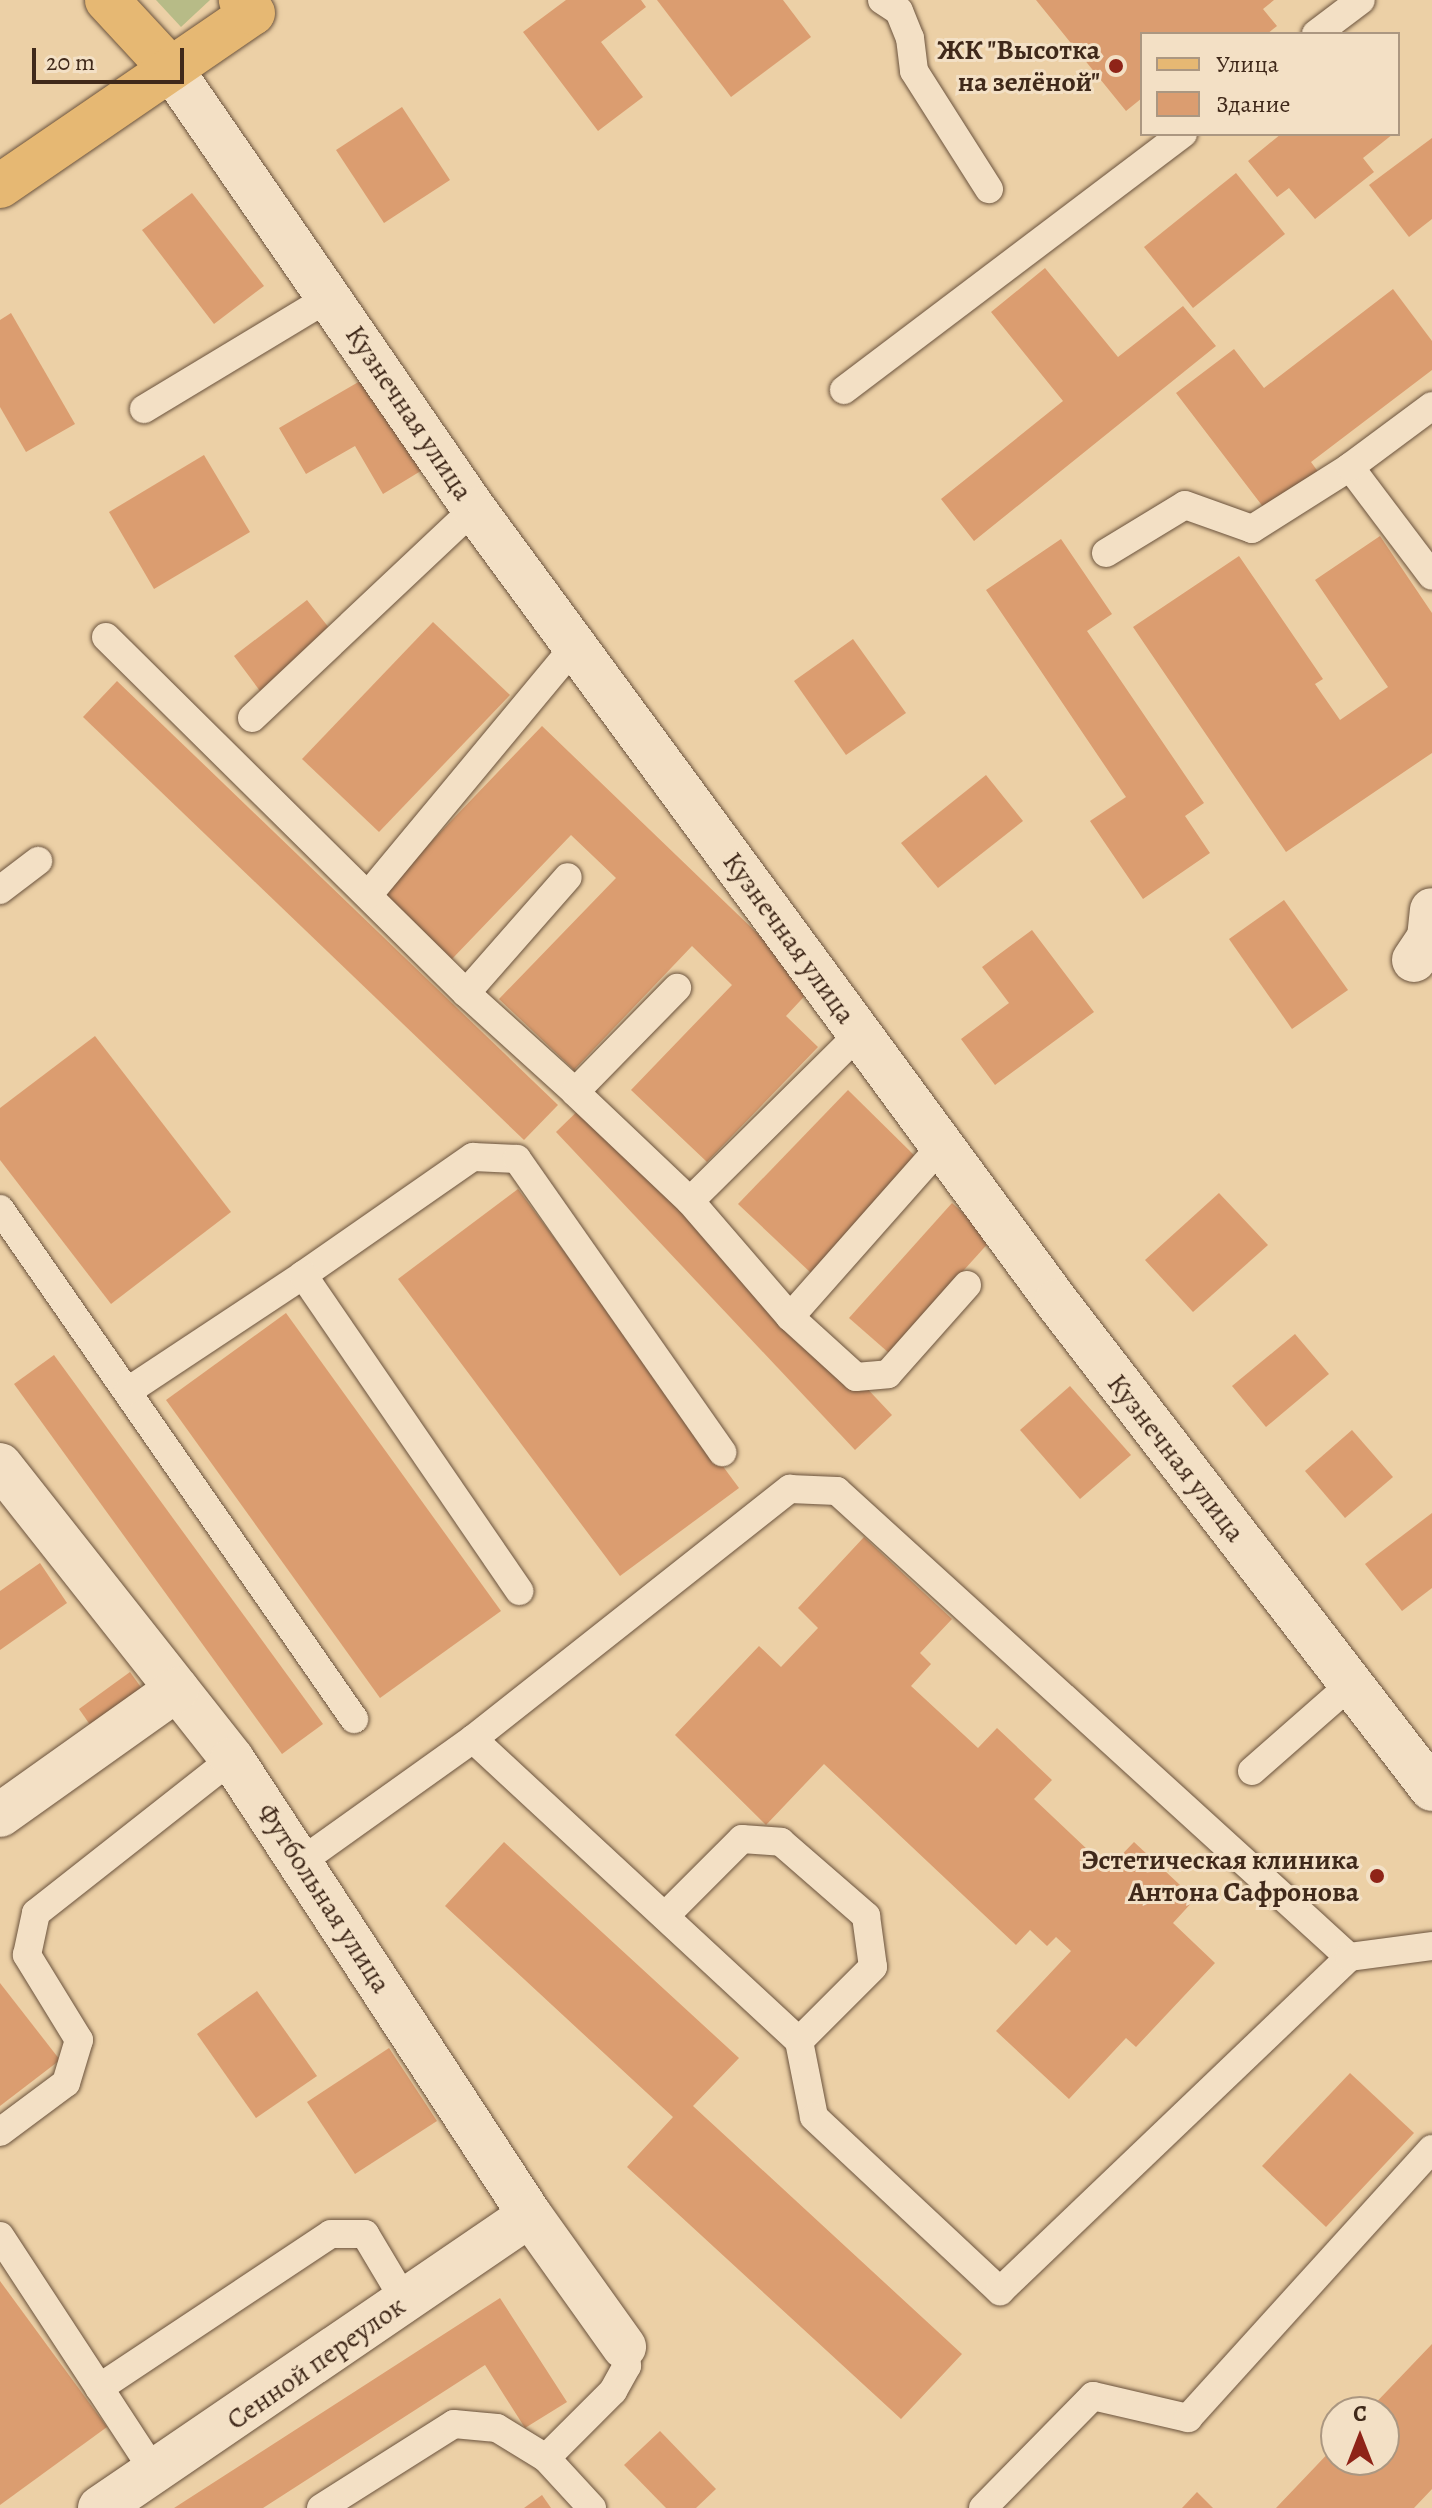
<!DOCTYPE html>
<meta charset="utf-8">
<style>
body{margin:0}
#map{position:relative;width:1432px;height:2508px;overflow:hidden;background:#ecd0a6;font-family:Alegreya,serif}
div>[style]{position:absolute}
.green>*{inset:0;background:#b7bb87}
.building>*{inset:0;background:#db9d70}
.roads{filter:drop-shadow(0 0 2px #6b533d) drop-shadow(0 0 2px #6b533d)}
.service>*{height:28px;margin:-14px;padding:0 14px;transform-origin:14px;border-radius:14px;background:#f3e0c5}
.minor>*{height:44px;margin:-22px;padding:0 22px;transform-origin:22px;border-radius:22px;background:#f3e0c5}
.primary>*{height:44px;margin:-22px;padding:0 22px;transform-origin:22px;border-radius:22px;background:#e6b873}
.dots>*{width:22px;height:22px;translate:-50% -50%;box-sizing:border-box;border:4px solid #f3e0c5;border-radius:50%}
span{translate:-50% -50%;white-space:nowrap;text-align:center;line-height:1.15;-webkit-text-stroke:6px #f3e0c5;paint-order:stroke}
.poi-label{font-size:28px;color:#40291a;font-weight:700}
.right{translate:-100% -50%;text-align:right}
.street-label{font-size:28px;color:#40291a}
.legend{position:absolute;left:1140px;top:32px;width:260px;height:104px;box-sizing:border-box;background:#f3e0c5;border:2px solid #ab9781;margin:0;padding:10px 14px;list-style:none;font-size:24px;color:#40291a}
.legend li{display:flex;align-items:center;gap:16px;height:40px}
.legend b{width:40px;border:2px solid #ab9781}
.north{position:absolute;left:1320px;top:2396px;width:80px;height:80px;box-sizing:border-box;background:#f3e0c5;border:2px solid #ab9781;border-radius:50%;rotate:0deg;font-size:22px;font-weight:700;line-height:32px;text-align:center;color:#40291a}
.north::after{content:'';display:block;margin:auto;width:28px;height:36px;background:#8f2418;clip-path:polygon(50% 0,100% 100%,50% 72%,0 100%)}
.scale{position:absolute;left:32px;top:48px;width:152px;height:36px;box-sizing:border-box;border:4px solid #40291a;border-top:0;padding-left:10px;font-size:24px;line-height:28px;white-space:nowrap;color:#40291a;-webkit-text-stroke:6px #f3e0c5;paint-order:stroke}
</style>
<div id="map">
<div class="green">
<div style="clip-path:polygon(156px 0,210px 0,181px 27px)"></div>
</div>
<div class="building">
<div style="clip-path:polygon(566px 0,641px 0,646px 7px,601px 42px,643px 97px,598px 131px,523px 32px)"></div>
<div style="clip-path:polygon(657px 0,783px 0,811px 37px,731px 97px)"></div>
<div style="clip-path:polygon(1036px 0,1274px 0,1263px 9px,1277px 26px,1267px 34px,1142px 34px,1142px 98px,1126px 111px)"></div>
<div style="clip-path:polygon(402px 107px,450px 180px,384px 223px,336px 150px)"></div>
<div style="clip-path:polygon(1281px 134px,1393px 134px,1363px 158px,1374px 172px,1315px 219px,1289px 188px,1277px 197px,1248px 161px)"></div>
<div style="clip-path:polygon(1432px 138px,1432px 219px,1409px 237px,1369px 185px)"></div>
<div style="clip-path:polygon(1236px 173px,1285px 234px,1193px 308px,1144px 247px)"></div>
<div style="clip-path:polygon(192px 193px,264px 286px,214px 324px,142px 230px)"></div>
<div style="clip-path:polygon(1045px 268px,1118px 357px,1183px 306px,1216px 346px,974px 541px,941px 499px,1063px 401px,991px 312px)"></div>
<div style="clip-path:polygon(1393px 289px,1432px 341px,1432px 370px,1311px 462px,1319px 473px,1267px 512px,1176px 393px,1234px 349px,1264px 388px)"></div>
<div style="clip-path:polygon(11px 313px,75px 424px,26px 452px,0 407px,0 320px)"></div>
<div style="clip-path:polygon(374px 373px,429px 466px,383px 494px,355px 446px,306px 474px,279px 428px)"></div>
<div style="clip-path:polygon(204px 455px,250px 532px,154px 589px,109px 512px)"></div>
<div style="clip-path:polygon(1380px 536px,1432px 613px,1432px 753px,1286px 852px,1133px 627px,1239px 556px,1323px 679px,1315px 684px,1340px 720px,1388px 687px,1315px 580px)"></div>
<div style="clip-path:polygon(1061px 539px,1112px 614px,1087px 631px,1204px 803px,1185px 816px,1210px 853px,1143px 899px,1090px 821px,1126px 797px,986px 590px)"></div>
<div style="clip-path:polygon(307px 600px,337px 638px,263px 695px,234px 656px)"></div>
<div style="clip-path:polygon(433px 622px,510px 695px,379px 832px,302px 759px)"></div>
<div style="clip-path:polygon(853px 639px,906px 713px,846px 755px,794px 681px)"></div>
<div style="clip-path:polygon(117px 681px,558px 1105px,524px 1140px,83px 717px)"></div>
<div style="clip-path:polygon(542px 726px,813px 987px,786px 1016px,818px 1047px,707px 1162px,631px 1090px,732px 985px,692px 946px,574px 1070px,499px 999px,616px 878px,571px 835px,452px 959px,383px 892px)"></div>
<div style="clip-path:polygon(986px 775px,1023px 821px,938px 888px,901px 843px)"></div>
<div style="clip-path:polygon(1284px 900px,1348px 990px,1292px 1029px,1229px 939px)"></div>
<div style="clip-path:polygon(1032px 930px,1094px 1012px,995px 1085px,961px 1039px,1009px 1003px,982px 967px)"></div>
<div style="clip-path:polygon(95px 1036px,231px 1212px,111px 1304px,0 1160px,0 1108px)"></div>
<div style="clip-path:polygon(848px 1090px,920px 1161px,811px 1273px,738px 1204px)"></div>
<div style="clip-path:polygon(593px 1096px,892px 1415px,855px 1450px,556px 1132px)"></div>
<div style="clip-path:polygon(518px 1189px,739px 1488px,620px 1576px,398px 1279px)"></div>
<div style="clip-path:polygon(1219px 1193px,1268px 1245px,1193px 1312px,1145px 1260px)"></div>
<div style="clip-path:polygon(952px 1203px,992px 1239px,889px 1353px,849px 1318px)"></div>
<div style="clip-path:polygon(286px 1313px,501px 1611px,380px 1698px,166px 1400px)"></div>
<div style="clip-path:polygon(1295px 1334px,1329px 1374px,1266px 1427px,1232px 1386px)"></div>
<div style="clip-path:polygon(54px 1355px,323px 1724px,282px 1754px,14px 1384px)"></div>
<div style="clip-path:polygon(1070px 1386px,1131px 1455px,1080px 1499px,1020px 1430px)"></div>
<div style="clip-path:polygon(1352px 1430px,1393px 1477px,1345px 1518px,1305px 1471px)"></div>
<div style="clip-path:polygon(1432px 1513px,1432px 1588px,1402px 1611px,1365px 1564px)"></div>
<div style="clip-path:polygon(864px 1537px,952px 1619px,920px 1653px,931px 1664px,911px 1686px,978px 1748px,997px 1728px,1052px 1780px,1034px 1799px,1108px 1869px,1134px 1842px,1195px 1899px,1173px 1923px,1215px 1963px,1136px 2047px,1126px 2038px,1069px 2099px,996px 2031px,1071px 1951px,1056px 1937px,1047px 1946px,1030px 1930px,1016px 1945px,824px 1764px,766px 1825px,675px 1735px,759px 1646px,781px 1667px,818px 1628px,798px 1608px)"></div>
<div style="clip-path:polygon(40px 1563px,67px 1603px,0 1650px,0 1591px)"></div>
<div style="clip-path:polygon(130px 1672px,166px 1722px,114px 1759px,79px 1709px)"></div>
<div style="clip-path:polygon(504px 1842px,739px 2058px,693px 2106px,962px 2354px,901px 2419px,627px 2167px,673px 2117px,445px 1906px)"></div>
<div style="clip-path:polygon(0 1983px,60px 2060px,0 2106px)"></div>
<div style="clip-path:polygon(257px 1991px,317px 2076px,256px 2118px,197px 2034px)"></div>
<div style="clip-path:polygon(389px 2048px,437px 2121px,355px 2174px,307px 2102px)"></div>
<div style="clip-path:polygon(1350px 2073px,1414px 2133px,1326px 2227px,1262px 2166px)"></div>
<div style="clip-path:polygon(0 2281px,107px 2427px,0 2505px)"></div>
<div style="clip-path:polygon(500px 2298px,567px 2402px,525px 2428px,485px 2365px,263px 2508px,174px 2508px)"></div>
<div style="clip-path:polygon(1432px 2344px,1432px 2489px,1414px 2508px,1276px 2508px,1336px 2445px,1336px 2460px,1384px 2460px,1384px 2412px,1367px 2412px)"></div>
<div style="clip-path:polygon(660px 2431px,716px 2489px,696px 2508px,666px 2508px,624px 2465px)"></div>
<div style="clip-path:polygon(1197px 2492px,1213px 2508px,1182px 2508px)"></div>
<div style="clip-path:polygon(542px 2495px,551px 2508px,524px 2508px)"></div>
</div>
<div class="roads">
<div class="service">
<div style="left:882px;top:0;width:20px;rotate:33deg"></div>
<div style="left:899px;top:11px;width:29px;rotate:68deg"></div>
<div style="left:910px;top:38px;width:33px;rotate:83deg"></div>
<div style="left:914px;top:71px;width:140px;rotate:57.6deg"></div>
<div style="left:1316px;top:34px;width:56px;rotate:-37.1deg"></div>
<div style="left:844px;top:390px;width:425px;rotate:-37.1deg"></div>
<div style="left:144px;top:409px;width:217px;rotate:-31.1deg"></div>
<div style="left:1350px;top:467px;width:136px;rotate:53deg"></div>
<div style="left:1106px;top:553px;width:92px;rotate:-31.3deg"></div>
<div style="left:1185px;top:505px;width:71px;rotate:19.7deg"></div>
<div style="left:1252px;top:529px;width:116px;rotate:-32.3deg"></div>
<div style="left:1350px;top:467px;width:102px;rotate:-36.6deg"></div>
<div style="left:106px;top:637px;width:506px;rotate:44.68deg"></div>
<div style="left:466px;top:993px;width:154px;rotate:-48.7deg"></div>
<div style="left:252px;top:718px;width:305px;rotate:-43.3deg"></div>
<div style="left:0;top:890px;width:48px;rotate:-37.3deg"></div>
<div style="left:369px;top:894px;width:322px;rotate:-50.3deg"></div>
<div style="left:466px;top:993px;width:147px;rotate:42.2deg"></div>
<div style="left:575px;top:1092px;width:146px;rotate:-45.6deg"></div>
<div style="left:575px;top:1092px;width:158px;rotate:43.5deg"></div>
<div style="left:690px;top:1201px;width:238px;rotate:-44.7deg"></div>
<div style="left:690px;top:1201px;width:153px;rotate:49.2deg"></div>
<div style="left:790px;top:1317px;width:230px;rotate:-48.5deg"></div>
<div style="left:0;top:1209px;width:621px;rotate:55.23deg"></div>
<div style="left:303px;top:1275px;width:207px;rotate:-34.8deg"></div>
<div style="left:473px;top:1157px;width:44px;rotate:2.6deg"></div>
<div style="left:517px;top:1159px;width:358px;rotate:55deg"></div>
<div style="left:790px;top:1317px;width:89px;rotate:42.3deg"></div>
<div style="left:856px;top:1377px;width:32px;rotate:-5deg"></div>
<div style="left:888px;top:1374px;width:119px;rotate:-48.4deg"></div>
<div style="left:128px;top:1391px;width:210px;rotate:-33.5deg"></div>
<div style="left:303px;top:1275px;width:383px;rotate:55.6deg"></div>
<div style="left:473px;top:1739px;width:404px;rotate:-38.3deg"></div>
<div style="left:790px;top:1489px;width:47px;rotate:2.4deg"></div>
<div style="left:837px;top:1491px;width:692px;rotate:42.31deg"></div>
<div style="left:1252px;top:1771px;width:132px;rotate:-41.3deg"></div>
<div style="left:302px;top:1861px;width:210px;rotate:-35.5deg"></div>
<div style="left:473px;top:1739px;width:444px;rotate:42.8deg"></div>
<div style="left:799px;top:2041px;width:77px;rotate:78.8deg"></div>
<div style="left:814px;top:2117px;width:255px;rotate:43.1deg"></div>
<div style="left:1000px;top:2291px;width:483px;rotate:-43.7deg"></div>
<div style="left:1349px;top:1957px;width:84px;rotate:-7.5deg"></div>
<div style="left:665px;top:1916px;width:109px;rotate:-45deg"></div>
<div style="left:742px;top:1839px;width:39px;rotate:4deg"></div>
<div style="left:781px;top:1842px;width:113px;rotate:41deg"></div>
<div style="left:866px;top:1916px;width:51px;rotate:82.2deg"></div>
<div style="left:873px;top:1967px;width:105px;rotate:135deg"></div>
<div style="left:0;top:2132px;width:82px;rotate:-36.6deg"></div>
<div style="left:66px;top:2083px;width:45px;rotate:-73.2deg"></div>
<div style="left:79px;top:2040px;width:100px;rotate:-121.5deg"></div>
<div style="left:27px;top:1955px;width:43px;rotate:-77.9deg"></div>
<div style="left:36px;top:1913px;width:249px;rotate:-38.2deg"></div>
<div style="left:0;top:2236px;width:283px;rotate:56.8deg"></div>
<div style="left:99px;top:2388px;width:278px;rotate:-33.6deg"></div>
<div style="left:331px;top:2234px;width:34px"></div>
<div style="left:365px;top:2234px;width:78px;rotate:59.2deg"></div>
<div style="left:546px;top:2458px;width:95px;rotate:-45deg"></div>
<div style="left:613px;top:2391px;width:29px;rotate:-61deg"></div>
<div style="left:627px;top:2366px;width:19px;rotate:-99deg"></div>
<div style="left:321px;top:2508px;width:157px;rotate:-32.3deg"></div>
<div style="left:454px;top:2424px;width:43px;rotate:5.3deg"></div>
<div style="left:497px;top:2428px;width:57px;rotate:31.5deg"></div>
<div style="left:546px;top:2458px;width:68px;rotate:47.4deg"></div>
<div style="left:983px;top:2508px;width:157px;rotate:-45.5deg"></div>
<div style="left:1093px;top:2396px;width:98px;rotate:13deg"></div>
<div style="left:1188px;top:2418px;width:363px;rotate:-47.8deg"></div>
</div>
<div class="minor">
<div style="left:171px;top:69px;width:534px;rotate:55.45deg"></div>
<div style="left:474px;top:509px;width:983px;rotate:53.69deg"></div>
<div style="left:1056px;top:1301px;width:616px;rotate:52.39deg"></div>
<div style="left:1414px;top:960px;width:27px;rotate:-56deg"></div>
<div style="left:1429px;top:938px;width:28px;rotate:-84deg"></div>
<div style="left:0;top:1465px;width:375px;rotate:51.7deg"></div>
<div style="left:232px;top:1759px;width:545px;rotate:56.84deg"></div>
<div style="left:530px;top:2215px;width:162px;rotate:54.5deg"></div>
<div style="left:0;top:1815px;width:217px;rotate:-35.4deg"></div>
<div style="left:100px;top:2508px;width:520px;rotate:-34.27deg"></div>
</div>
<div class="primary">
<div style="left:107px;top:0;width:94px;rotate:47.2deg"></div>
<div style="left:0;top:186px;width:306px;rotate:-34.4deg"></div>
<div style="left:253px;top:13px;width:18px;rotate:-133deg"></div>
</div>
</div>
<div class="dots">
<div style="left:1116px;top:66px;background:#8f2418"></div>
<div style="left:1377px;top:1876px;background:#8f2418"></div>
</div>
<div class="poi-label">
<span class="right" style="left:1100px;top:66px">ЖК "Высотка<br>на зелёной"</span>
<span class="right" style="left:1359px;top:1876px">Эстетическая клиника<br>Антона Сафронова</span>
</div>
<div class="street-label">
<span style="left:409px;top:413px;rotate:56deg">Кузнечная улица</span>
<span style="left:789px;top:938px;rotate:54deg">Кузнечная улица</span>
<span style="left:1176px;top:1458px;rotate:52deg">Кузнечная улица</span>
<span style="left:324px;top:1898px;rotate:57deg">Футбольная улица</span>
<span style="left:316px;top:2363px;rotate:-35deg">Сенной переулок</span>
</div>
<ul class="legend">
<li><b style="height:10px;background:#e6b873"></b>Улица</li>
<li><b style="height:22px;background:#db9d70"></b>Здание</li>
</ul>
<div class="north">С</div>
<div class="scale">20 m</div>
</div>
